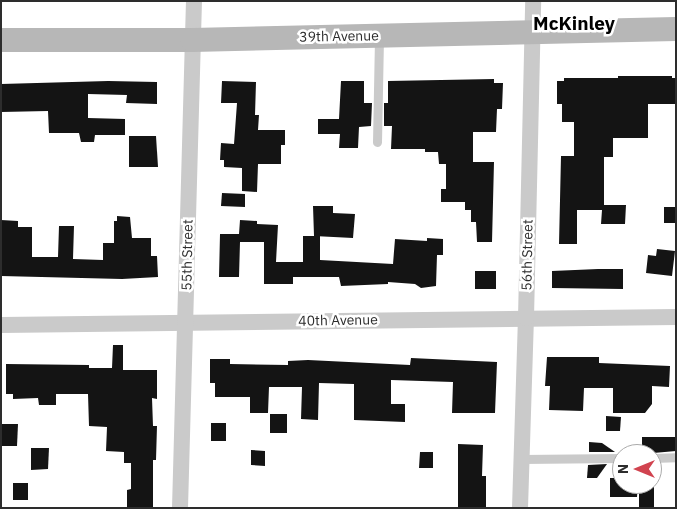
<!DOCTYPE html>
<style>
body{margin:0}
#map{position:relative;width:677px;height:509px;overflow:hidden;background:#fff;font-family:"IBM Plex Sans",sans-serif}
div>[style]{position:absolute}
.building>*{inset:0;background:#141414}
.service>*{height:9px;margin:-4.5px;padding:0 4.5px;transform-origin:4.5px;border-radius:4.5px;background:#cacaca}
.minor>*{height:16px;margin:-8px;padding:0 8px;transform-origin:8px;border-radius:8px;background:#cacaca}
.secondary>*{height:24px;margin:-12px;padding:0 12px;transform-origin:12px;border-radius:12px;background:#b7b7b7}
span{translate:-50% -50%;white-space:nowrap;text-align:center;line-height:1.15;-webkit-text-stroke:5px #fff;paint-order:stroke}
.street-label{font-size:14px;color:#2d2d2d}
.district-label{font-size:19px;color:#000;font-weight:700}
.frame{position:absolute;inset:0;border:2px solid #2d2d2d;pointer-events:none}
.north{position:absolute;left:612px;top:444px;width:50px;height:50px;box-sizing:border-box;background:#fff;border:1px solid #ababab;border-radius:50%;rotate:270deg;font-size:14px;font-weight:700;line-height:20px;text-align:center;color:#2d2d2d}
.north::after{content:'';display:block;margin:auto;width:18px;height:22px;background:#d1434f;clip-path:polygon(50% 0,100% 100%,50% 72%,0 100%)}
</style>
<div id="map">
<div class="building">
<div style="clip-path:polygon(618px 76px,672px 76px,672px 78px,676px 78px,676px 104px,648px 104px,648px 138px,613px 138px,613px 157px,604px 157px,604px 205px,626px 205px,625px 224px,601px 224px,602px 210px,577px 210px,577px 244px,559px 244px,561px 156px,574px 156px,574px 122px,562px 122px,562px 104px,557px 104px,557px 81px,564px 81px,564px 78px,618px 78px)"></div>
<div style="clip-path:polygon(494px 79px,494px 83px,503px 83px,502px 109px,497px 109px,496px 132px,473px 132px,473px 162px,494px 162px,492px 242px,477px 242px,476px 222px,471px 222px,471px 210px,465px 210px,465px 202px,441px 202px,441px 189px,446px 189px,446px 164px,439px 164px,438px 152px,425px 152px,425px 149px,391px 149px,392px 126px,384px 126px,384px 103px,388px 103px,388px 81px)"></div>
<div style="clip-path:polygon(108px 81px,157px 82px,157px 104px,126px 103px,127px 95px,88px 94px,88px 118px,125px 119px,125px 135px,95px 135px,94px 142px,81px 142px,79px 133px,49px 133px,48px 111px,1px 112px,1px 84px)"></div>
<div style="clip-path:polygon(222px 81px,256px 82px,255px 115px,259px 115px,258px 130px,285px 130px,285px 145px,281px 145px,281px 164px,258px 164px,257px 192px,242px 191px,242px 168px,224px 167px,224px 160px,220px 160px,221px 143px,234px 144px,237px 103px,221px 103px)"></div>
<div style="clip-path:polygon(341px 81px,364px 81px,364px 103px,372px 103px,371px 126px,359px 127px,358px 148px,339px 148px,340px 134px,318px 134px,318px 119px,339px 119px)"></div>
<div style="clip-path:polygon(129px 136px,156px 136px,158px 167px,129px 167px)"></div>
<div style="clip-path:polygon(222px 193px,245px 194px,245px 207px,221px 206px)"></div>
<div style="clip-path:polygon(313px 206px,333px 206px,333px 213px,355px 214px,353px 238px,314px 236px)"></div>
<div style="clip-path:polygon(664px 207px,676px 207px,676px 223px,664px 223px)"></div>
<div style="clip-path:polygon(117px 216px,130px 217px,132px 238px,151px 238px,151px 256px,157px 256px,158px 277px,122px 279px,1px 276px,1px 220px,18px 221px,18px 227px,32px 227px,32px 257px,58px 257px,59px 226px,74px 226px,73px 259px,103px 260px,103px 243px,114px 243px,114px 221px,117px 221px)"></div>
<div style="clip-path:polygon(240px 220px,257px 221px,257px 224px,278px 225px,276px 262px,303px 262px,303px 236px,320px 236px,320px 260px,393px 264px,395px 239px,427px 241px,427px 238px,443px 239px,443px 255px,437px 255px,436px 286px,421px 288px,415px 284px,388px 282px,388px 284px,341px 286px,339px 277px,293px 277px,293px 284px,264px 284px,264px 242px,240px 242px,239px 277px,219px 277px,220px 234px,239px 234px)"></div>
<div style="clip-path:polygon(657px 249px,675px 251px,672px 276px,646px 273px,648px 255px,656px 256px)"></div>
<div style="clip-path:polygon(598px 269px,623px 269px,623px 289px,552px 288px,552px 271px)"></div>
<div style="clip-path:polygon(475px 271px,496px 271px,496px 289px,475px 289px)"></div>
<div style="clip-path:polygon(113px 345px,123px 345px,123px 370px,157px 370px,157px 399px,152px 398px,153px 426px,157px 426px,156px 460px,153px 460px,153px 508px,127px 507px,127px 490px,131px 489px,131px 463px,124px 463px,124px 452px,106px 451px,107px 427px,89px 426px,88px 394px,56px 394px,56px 405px,39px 405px,38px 398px,13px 399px,13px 394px,6px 394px,6px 364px,89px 365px,89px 368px,112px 368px)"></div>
<div style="clip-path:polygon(547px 357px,599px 357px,599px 363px,670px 366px,669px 387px,652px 386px,652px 404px,645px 413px,613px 413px,613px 388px,584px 388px,583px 411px,549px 410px,550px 386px,545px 386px)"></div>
<div style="clip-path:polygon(411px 358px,497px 362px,495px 413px,452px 413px,453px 382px,391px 380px,391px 404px,405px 404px,405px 422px,354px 420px,354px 384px,319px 383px,318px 420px,301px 419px,302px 387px,269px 387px,268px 413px,250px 413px,250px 397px,215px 397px,215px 383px,210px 383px,210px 359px,230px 359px,230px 364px,288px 365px,288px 361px,308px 360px,410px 365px)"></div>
<div style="clip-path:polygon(270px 414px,287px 414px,287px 433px,270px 433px)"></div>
<div style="clip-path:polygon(606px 416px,621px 417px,620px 431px,606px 431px)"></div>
<div style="clip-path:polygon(211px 423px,226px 423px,226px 441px,211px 441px)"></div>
<div style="clip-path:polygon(1px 424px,18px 424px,17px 446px,1px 446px)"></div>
<div style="clip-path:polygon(642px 437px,676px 437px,676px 451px,642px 454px)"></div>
<div style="clip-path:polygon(589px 442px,602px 443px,615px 452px,589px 452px)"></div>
<div style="clip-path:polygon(458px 444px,483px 445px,482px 476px,486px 476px,486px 508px,458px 508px)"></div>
<div style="clip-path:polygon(31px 448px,49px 448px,48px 469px,31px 470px)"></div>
<div style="clip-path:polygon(251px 450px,265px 451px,265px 466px,251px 465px)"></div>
<div style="clip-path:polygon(420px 452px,433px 452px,433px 468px,419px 468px)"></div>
<div style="clip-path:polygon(607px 464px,597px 478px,587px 478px,588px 465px)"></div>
<div style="clip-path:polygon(610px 478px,622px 478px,622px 484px,638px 484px,637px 497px,610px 497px)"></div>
<div style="clip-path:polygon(13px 483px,28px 483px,28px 500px,13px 500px)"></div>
<div style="clip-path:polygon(639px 487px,654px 487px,654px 507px,639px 507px)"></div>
</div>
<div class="service">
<div style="left:377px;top:142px;width:105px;rotate:-88.9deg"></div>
<div style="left:652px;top:458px;width:24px;rotate:-2deg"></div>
<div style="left:521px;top:459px;width:101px;rotate:-0.6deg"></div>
</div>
<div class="minor">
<div style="left:1px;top:325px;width:675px;rotate:-0.68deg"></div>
<div style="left:180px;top:508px;width:507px;rotate:-88.42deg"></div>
<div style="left:520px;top:508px;width:190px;rotate:-88.2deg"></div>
<div style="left:526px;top:318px;width:317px;rotate:-88.7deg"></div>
</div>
<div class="secondary">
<div style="left:1px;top:40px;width:191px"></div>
<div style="left:192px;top:40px;width:484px;rotate:-1.3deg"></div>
</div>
<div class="street-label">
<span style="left:339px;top:36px;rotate:-1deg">39th Avenue</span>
<span style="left:187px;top:255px;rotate:-89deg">55th Street</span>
<span style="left:527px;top:255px;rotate:-89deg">56th Street</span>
<span style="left:338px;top:320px;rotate:-1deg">40th Avenue</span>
</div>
<div class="district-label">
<span style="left:574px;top:24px">McKinley</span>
</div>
<div class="frame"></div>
<div class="north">N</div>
</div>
